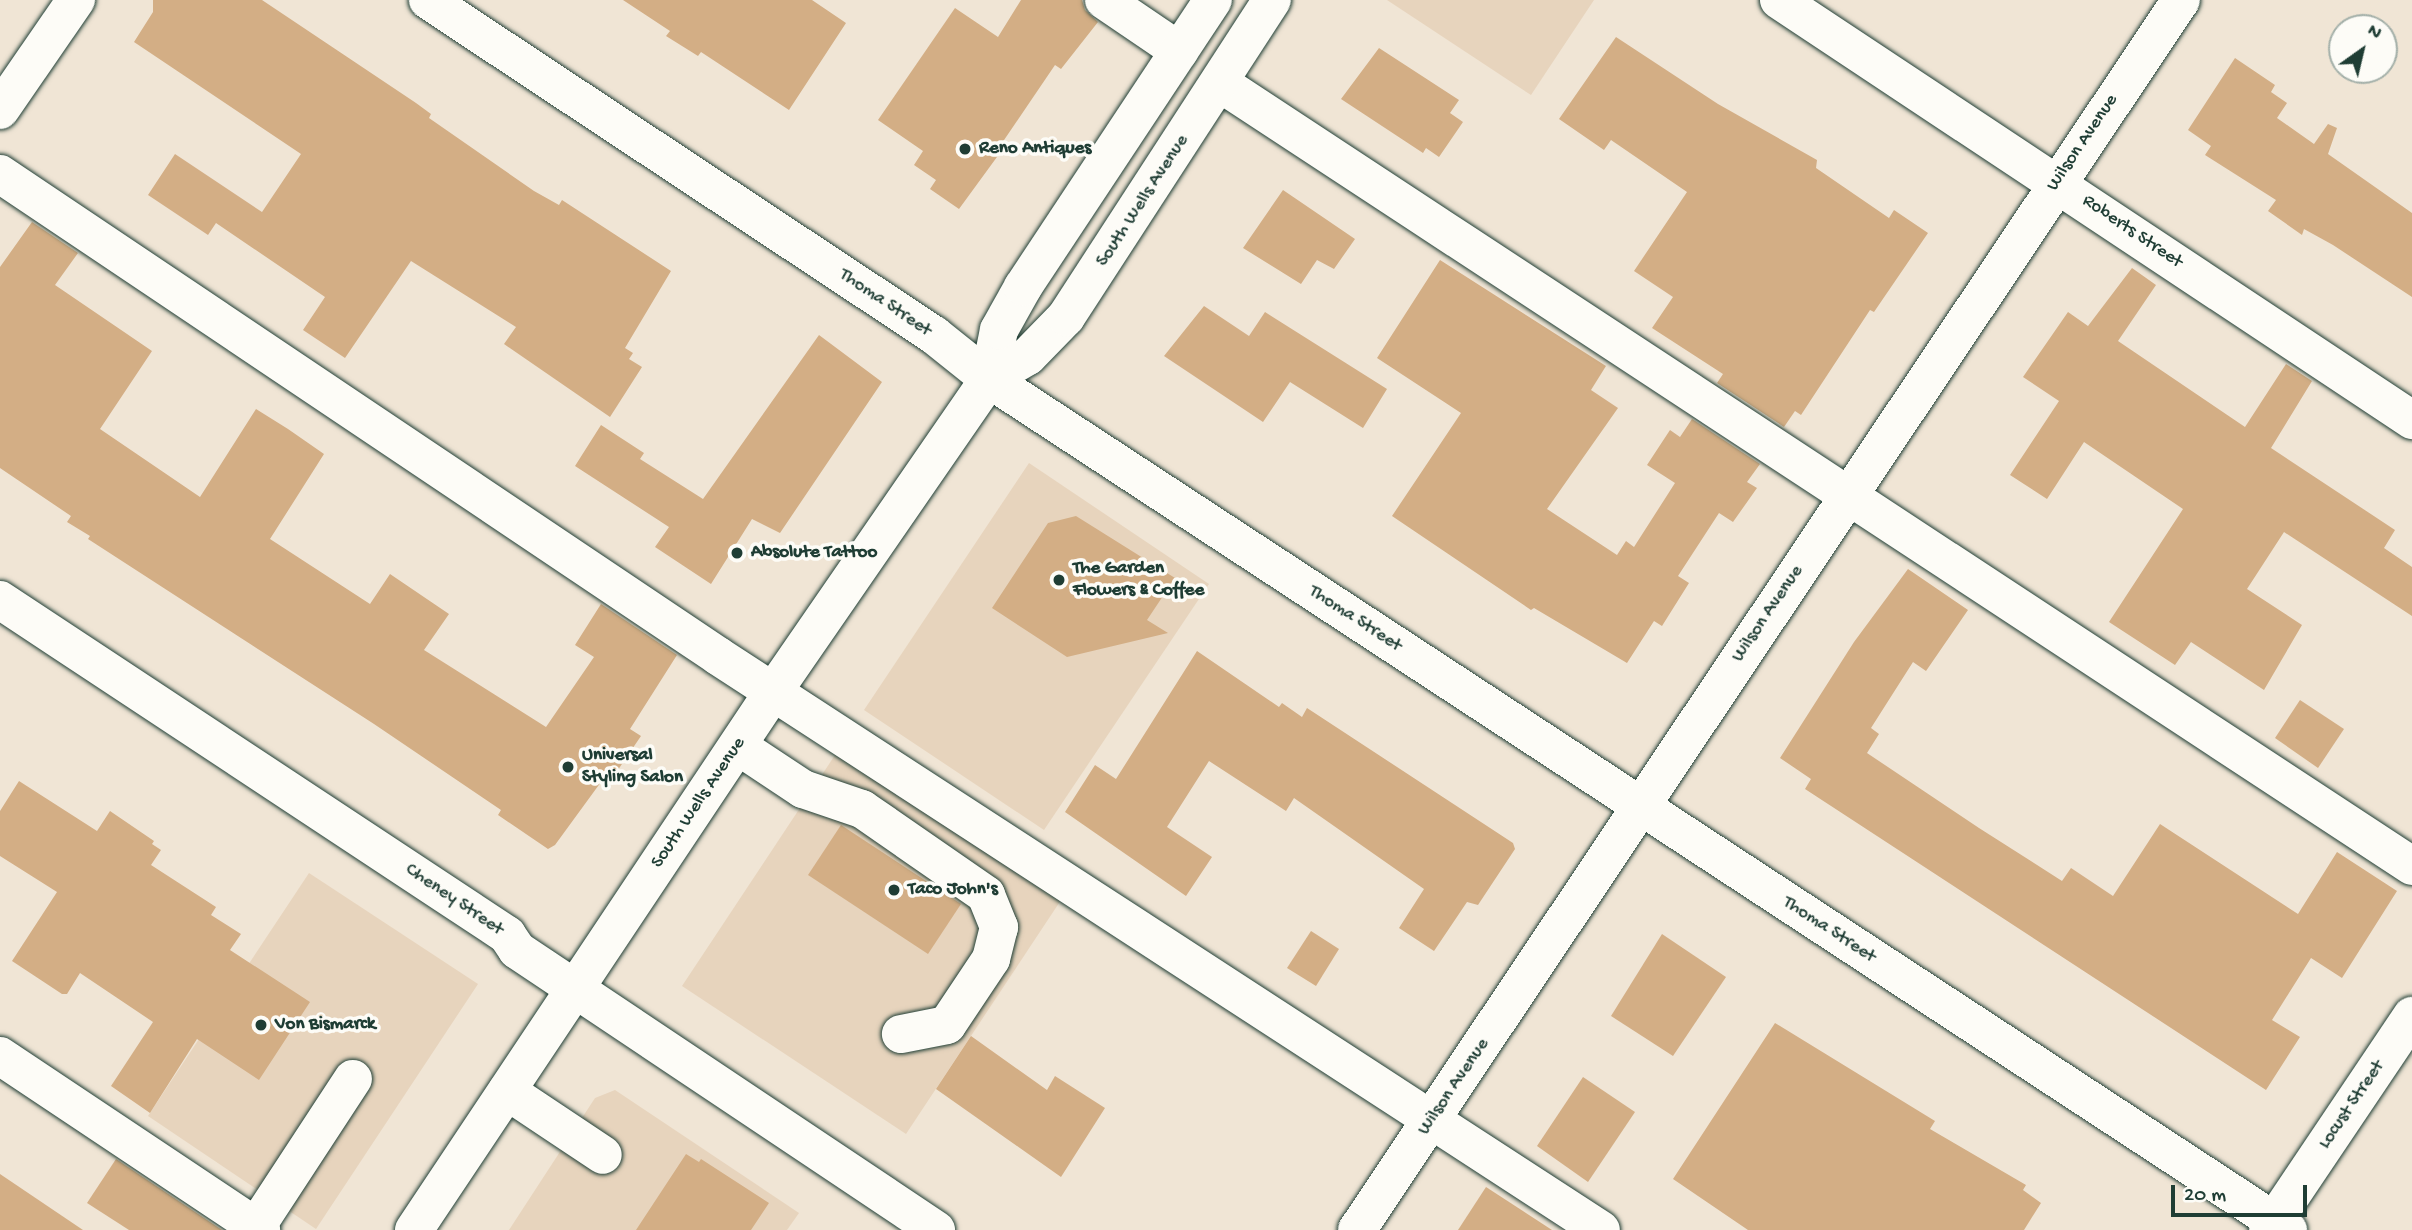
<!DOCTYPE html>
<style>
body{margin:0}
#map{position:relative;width:2412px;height:1230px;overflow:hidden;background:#f0e5d5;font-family:"Gochi Hand",sans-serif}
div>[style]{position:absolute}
.built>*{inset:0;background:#e7d4bd}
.building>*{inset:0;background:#d3ae85}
.roads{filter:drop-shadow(0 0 2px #1f3d34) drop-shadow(0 0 2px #1f3d34)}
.minor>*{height:38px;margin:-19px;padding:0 19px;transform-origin:19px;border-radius:19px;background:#fdfcf7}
.major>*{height:38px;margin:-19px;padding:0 19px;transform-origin:19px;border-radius:19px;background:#fdfcf7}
.dots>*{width:19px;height:19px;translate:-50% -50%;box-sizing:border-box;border:4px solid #fdfcf7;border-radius:50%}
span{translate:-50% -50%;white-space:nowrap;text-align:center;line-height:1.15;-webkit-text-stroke:7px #fdfcf7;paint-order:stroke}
.street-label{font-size:19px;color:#1f3d34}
.poi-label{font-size:19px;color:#1f3d34;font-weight:700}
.left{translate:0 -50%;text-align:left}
.north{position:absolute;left:2328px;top:14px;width:70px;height:70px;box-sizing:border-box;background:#fdfcf7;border:2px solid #a4b0a9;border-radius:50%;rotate:34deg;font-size:19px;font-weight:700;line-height:28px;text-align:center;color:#1f3d34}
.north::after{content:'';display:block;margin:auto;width:24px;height:32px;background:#1f3d34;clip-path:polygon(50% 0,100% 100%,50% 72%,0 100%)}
.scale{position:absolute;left:2171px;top:1185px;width:136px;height:32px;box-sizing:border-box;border:4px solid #1f3d34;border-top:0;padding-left:9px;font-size:21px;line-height:24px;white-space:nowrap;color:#1f3d34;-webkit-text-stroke:5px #fdfcf7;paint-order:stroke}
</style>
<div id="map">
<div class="built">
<div style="clip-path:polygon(1387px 0,1594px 0,1531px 95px)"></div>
<div style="clip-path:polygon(1029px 463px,1209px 584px,1044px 830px,864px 710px)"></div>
<div style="clip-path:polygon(841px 746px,1065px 894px,906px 1134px,682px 986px)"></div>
<div style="clip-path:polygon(309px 873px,478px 984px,316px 1229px,148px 1116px)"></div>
<div style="clip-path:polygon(615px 1090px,799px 1213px,787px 1230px,509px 1230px,595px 1098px)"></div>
</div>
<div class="building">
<div style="clip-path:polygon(153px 0,262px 0,416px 103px,431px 114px,429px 118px,534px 191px,559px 205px,562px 200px,671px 271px,625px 348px,633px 353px,629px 359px,642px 367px,610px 417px,504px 344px,516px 327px,411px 261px,345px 358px,303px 330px,325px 297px,216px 223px,208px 235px,148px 195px,175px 154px,262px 212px,301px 154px,134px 42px,153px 12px)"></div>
<div style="clip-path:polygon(623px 0,812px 0,846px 23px,789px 110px,701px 52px,698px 56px,666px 36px,670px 31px)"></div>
<div style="clip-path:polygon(1021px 0,1082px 0,1085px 10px,1098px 22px,1061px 69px,1055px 65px,1002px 143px,1005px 146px,959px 209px,930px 189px,936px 180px,914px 165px,923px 151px,878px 120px,955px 8px,998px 37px)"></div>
<div style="clip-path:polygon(1616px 37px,1718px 104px,1817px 160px,1816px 168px,1889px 218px,1894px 210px,1928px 233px,1874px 312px,1870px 310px,1801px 415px,1795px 411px,1784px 427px,1717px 383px,1723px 374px,1652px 328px,1673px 297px,1634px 271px,1687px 192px,1611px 140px,1604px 150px,1559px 119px)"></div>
<div style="clip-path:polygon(1379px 48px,1459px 100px,1450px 113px,1463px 122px,1439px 157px,1426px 148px,1423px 153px,1341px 99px)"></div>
<div style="clip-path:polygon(2235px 58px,2275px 85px,2271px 92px,2287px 103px,2277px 118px,2314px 144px,2328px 124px,2337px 128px,2328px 154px,2412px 213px,2412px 297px,2333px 245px,2304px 229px,2302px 235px,2268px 211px,2276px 200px,2205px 155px,2211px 146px,2188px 130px)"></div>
<div style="clip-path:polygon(1283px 190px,1355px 239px,1334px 269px,1317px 260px,1301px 284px,1243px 248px)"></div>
<div style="clip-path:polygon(32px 222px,78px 253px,55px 285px,152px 351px,100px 429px,200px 497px,256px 409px,288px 429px,324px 454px,270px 539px,370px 604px,390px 574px,449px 614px,424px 650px,546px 727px,594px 657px,575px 645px,601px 604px,677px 655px,630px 729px,641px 736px,607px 786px,601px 782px,555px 845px,548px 849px,498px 815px,501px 810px,374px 724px,88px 539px,90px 536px,67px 522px,71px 516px,0 468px,0 267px)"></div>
<div style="clip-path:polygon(1440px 260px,1606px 366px,1591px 390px,1618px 408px,1547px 509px,1617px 555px,1626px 541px,1634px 547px,1675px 483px,1647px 465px,1670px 430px,1680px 437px,1692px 419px,1760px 464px,1747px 482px,1757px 488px,1733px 522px,1719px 513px,1678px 576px,1689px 583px,1662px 626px,1654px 621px,1627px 663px,1534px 608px,1531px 610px,1392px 516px,1461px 413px,1377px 358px)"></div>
<div style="clip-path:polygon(2132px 268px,2156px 285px,2118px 341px,2245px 427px,2286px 364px,2312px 381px,2271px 448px,2395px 530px,2384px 548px,2412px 567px,2412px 616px,2284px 532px,2247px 589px,2302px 625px,2264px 690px,2191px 642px,2175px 665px,2109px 622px,2183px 509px,2084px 442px,2047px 499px,2010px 475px,2059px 401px,2023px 377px,2068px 312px,2088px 326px)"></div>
<div style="clip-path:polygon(1204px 306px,1249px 336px,1265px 312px,1387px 389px,1363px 428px,1290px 382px,1263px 422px,1164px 356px)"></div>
<div style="clip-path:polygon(819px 335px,882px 382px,780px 533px,752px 519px,711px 584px,655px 547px,669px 527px,575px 466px,601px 425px,644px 453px,640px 459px,703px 499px)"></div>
<div style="clip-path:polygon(1076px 516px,1175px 578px,1147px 620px,1168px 633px,1067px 657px,992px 608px,1048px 523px)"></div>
<div style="clip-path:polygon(1908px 569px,1968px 610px,1926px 671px,1913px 662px,1871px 728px,1879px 734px,1867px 753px,1979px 828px,2062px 881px,2071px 868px,2113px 896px,2160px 824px,2298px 914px,2337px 852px,2397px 891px,2342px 978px,2311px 958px,2272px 1020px,2300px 1037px,2266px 1090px,1805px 789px,1811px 779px,1780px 758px,1854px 642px)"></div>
<div style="clip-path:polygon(1197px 651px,1279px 707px,1282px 703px,1302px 717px,1307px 708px,1513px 843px,1515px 849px,1478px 905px,1467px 902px,1434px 951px,1399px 928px,1424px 889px,1294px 798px,1286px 811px,1209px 761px,1167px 827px,1212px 857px,1186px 896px,1065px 812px,1095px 765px,1116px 779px)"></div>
<div style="clip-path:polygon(2300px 700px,2344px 729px,2318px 768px,2275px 738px)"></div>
<div style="clip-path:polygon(19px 781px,97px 831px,110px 811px,154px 841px,152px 844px,161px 850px,151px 865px,216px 907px,211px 915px,241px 934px,230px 950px,310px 1002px,259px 1080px,197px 1039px,150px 1113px,111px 1086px,153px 1022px,80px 973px,67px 994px,62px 994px,12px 961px,57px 892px,0 856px,0 811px)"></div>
<div style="clip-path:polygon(841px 825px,961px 904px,928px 954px,808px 875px)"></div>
<div style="clip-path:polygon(1311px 931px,1339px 949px,1316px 986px,1287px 968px)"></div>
<div style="clip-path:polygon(1662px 934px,1726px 977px,1673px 1056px,1611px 1016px)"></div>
<div style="clip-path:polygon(1775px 1023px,1935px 1121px,1930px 1129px,2026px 1185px,2023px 1190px,2041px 1203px,2024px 1230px,1748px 1230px,1673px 1179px)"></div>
<div style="clip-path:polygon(971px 1036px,1047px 1090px,1055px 1076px,1105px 1108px,1061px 1177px,936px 1089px)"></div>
<div style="clip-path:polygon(1583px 1077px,1635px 1112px,1588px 1182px,1537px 1146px)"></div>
<div style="clip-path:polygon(686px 1154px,699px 1162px,701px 1159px,769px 1203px,751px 1230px,636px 1230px)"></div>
<div style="clip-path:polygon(116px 1159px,222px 1230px,129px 1230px,87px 1203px)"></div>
<div style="clip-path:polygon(0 1174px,83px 1230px,0 1230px)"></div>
<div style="clip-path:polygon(1486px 1187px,1552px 1230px,1458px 1230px)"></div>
</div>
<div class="roads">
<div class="minor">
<div style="left:428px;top:0;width:607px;rotate:33.51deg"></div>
<div style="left:934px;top:335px;width:70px;rotate:38.7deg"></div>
<div style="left:989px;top:379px;width:1553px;rotate:33.23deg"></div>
<div style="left:1104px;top:0;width:91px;rotate:34.2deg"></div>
<div style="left:1779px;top:0;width:760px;rotate:33.56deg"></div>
<div style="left:1220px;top:83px;width:1426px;rotate:33.3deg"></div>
<div style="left:0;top:110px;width:134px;rotate:-55.4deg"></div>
<div style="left:0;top:174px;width:865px;rotate:33.87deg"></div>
<div style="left:718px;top:656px;width:1053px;rotate:33.03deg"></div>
<div style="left:0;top:600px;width:608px;rotate:33.45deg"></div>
<div style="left:507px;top:935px;width:18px;rotate:56deg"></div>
<div style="left:517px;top:950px;width:504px;rotate:33.75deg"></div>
<div style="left:738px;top:746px;width:78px;rotate:33.5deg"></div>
<div style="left:803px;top:789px;width:62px;rotate:18.7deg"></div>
<div style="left:862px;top:809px;width:151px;rotate:34.7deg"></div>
<div style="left:986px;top:895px;width:35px;rotate:68deg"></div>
<div style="left:999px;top:927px;width:33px;rotate:104deg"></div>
<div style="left:991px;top:959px;width:79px;rotate:123.7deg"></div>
<div style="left:947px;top:1025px;width:47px;rotate:168.9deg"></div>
<div style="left:0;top:1056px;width:314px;rotate:33.7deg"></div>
<div style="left:507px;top:1091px;width:115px;rotate:33.7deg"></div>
<div style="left:256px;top:1227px;width:177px;rotate:-56.8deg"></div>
<div style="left:1357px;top:1230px;width:1480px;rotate:-56.18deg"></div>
<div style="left:2268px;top:1230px;width:258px;rotate:-56.1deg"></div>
</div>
<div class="major">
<div style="left:989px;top:379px;width:45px;rotate:-30.5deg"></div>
<div style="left:1028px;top:356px;width:54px;rotate:-45.7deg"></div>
<div style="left:1066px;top:317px;width:378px;rotate:-57deg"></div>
<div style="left:414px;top:1230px;width:647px;rotate:-56.29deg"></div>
<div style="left:773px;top:692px;width:380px;rotate:-55.4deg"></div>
<div style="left:989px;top:379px;width:50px;rotate:-78.5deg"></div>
<div style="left:999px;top:330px;width:49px;rotate:-60.8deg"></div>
<div style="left:1023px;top:287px;width:344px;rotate:-56.5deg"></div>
</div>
</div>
<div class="dots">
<div style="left:965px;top:149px;background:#1f3d34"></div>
<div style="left:737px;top:553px;background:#1f3d34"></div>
<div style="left:1059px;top:580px;background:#1f3d34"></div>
<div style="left:568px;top:767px;background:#1f3d34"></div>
<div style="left:894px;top:890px;background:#1f3d34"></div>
<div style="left:261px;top:1025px;background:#1f3d34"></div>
</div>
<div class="street-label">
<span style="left:2083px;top:143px;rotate:-56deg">Wilson Avenue</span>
<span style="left:1143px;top:201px;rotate:-57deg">South Wells Avenue</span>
<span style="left:2132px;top:232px;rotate:34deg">Roberts Street</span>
<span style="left:885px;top:303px;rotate:34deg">Thoma Street</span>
<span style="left:1768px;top:614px;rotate:-56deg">Wilson Avenue</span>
<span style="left:1355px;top:619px;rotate:33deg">Thoma Street</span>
<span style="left:699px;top:803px;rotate:-56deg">South Wells Avenue</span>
<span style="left:454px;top:900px;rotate:34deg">Cheney Street</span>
<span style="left:1829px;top:930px;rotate:33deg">Thoma Street</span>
<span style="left:1454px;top:1087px;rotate:-56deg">Wilson Avenue</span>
<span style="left:2352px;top:1105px;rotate:-56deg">Locust Street</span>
</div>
<div class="poi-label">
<span class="left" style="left:979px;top:149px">Reno Antiques</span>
<span class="left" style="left:751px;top:553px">Absolute Tattoo</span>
<span class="left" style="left:1073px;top:580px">The Garden<br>Flowers &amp; Coffee</span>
<span class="left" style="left:582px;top:767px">Universal<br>Styling Salon</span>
<span class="left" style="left:908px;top:890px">Taco John's</span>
<span class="left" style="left:275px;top:1025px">Von Bismarck</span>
</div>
<div class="north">N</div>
<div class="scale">20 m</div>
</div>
